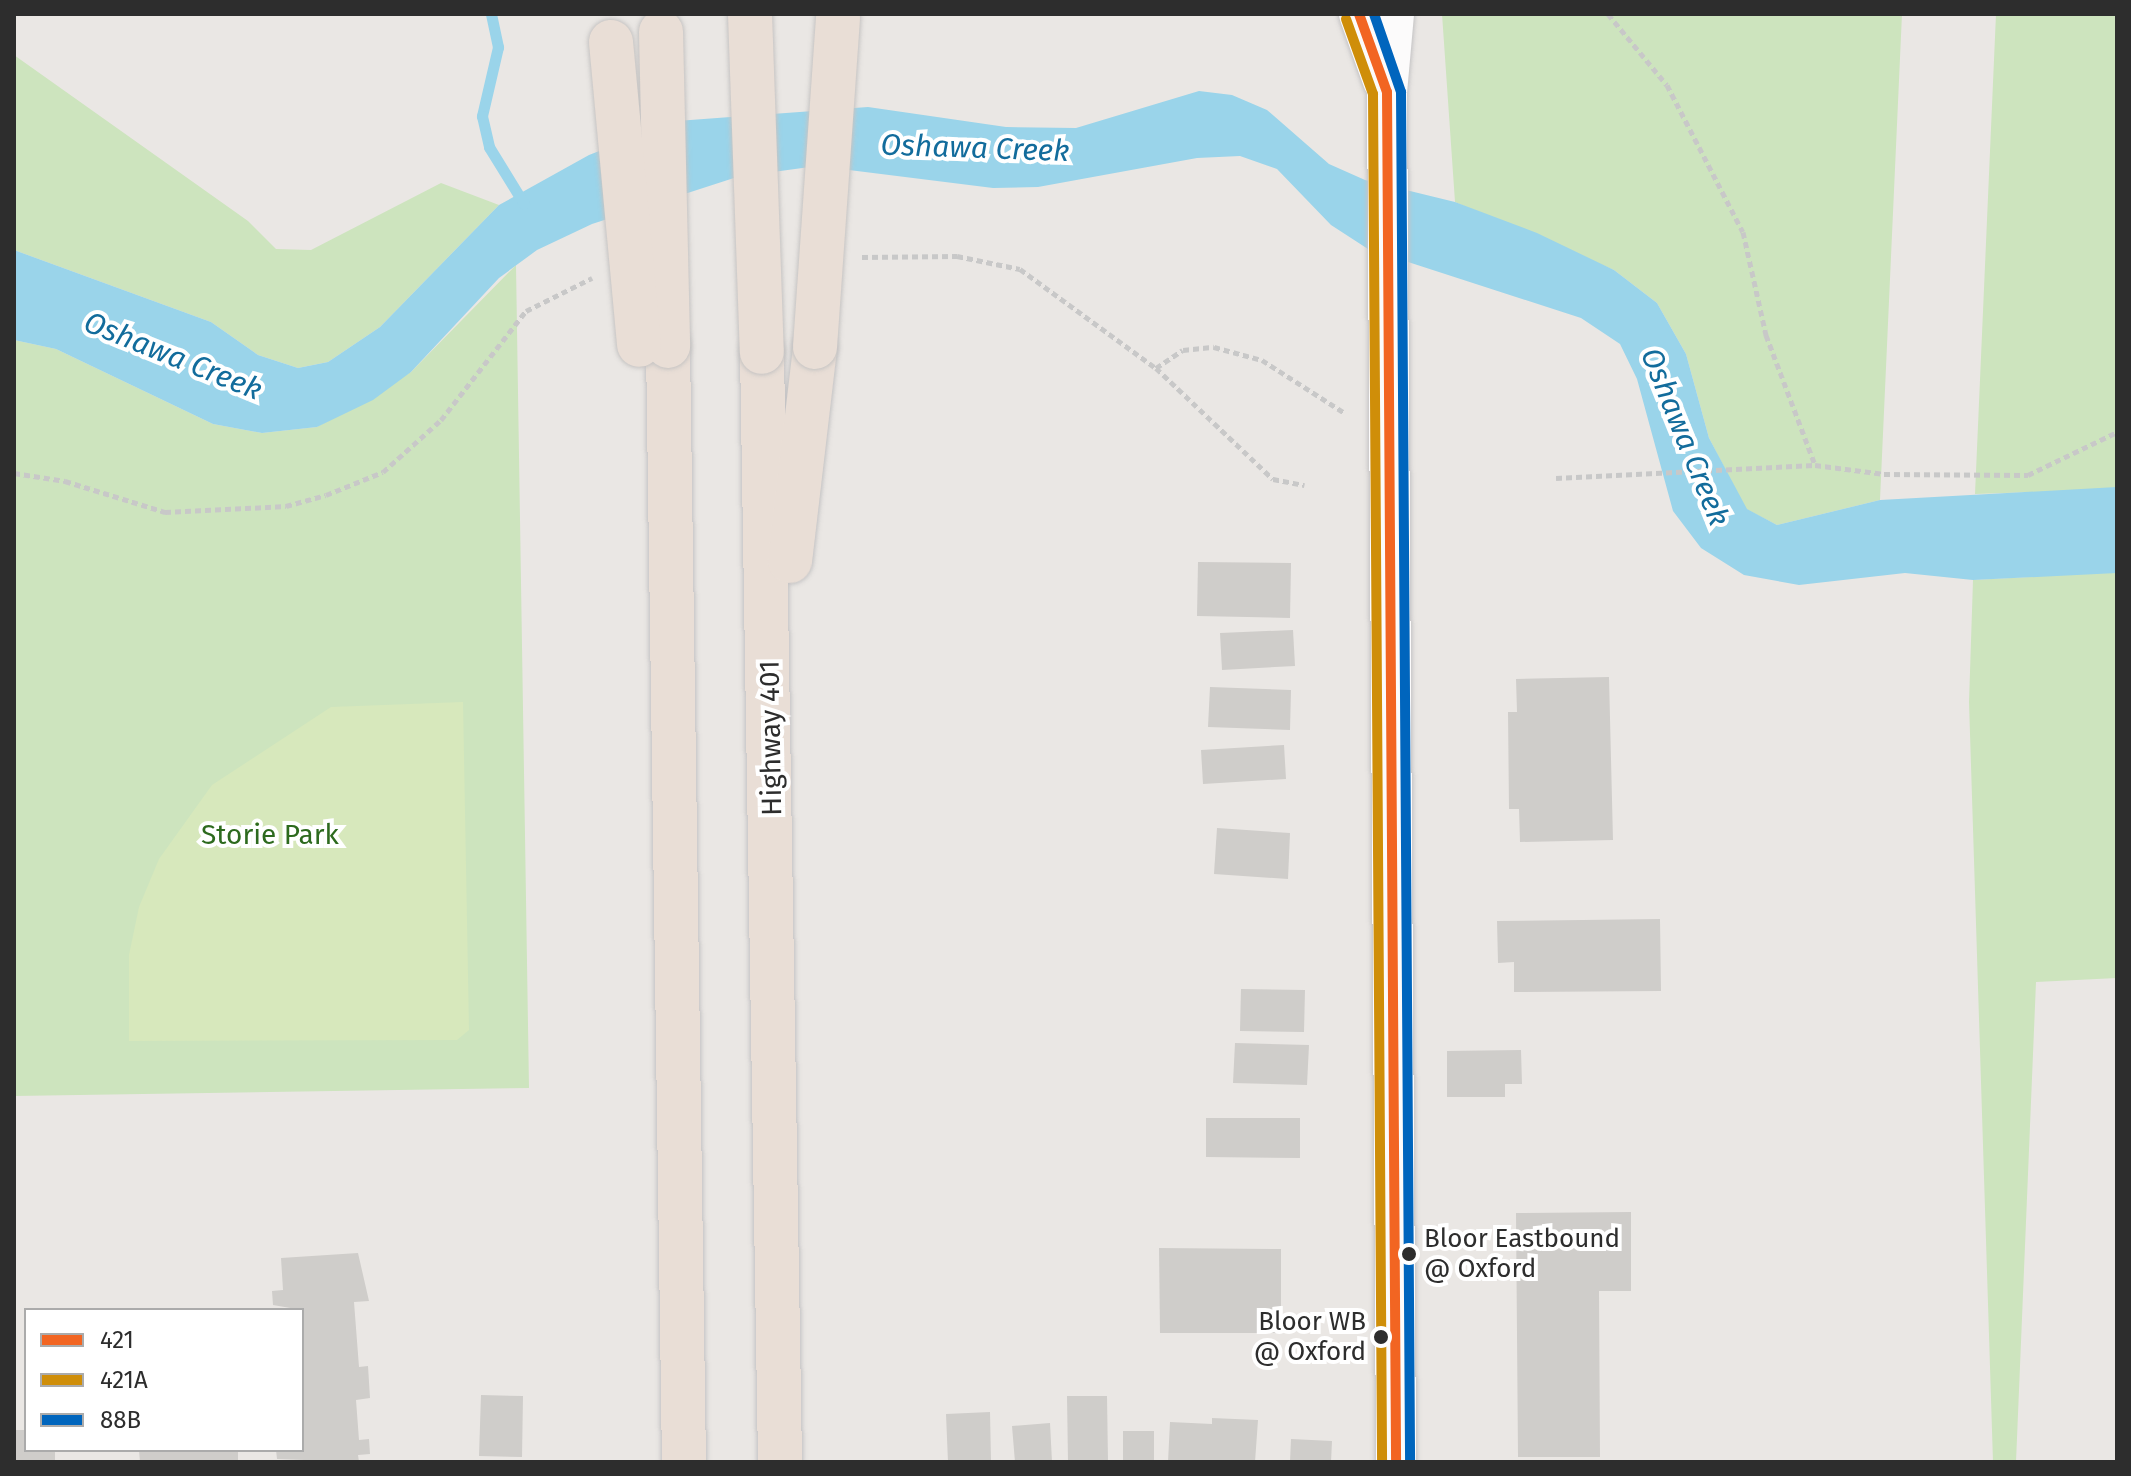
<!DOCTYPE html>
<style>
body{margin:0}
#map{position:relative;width:2131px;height:1476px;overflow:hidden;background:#eae7e4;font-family:"Fira Sans",sans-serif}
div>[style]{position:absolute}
.green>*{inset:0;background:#cde4be}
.pitch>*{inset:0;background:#d7e8bc}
.water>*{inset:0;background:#9ad4ea}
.stream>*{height:11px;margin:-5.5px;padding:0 5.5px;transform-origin:5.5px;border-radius:5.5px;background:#9ad4ea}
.building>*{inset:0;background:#cfcdca}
.path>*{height:5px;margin-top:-2.5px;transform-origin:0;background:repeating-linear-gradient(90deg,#c8c8c8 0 6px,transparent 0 10px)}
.roads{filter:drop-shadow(0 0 2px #c4c3c4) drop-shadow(0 0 2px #c4c3c4)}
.secondary>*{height:40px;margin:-20px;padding:0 20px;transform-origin:20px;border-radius:20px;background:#fcfbfb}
.motorway>*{height:44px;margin:-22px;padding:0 22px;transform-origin:22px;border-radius:22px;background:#e9ded6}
.bridges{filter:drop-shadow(0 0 2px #c6c4c3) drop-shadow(0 0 2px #c6c4c3)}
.motorway-bridge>*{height:44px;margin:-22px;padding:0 22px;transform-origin:22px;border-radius:22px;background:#e9ded6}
.bus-1>*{height:10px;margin:-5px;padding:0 5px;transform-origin:5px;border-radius:5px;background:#f26522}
.bus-2>*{height:10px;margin:-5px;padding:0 5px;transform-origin:5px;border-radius:5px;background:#cf8e09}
.bus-3>*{height:10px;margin:-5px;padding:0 5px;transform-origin:5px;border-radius:5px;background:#0065bd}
.dots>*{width:22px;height:22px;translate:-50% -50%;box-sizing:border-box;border:4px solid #fff;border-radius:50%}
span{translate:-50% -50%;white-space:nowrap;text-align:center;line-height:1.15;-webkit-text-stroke:8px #fff;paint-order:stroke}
.bus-label{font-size:26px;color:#2d2d2d}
.left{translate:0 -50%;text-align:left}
.right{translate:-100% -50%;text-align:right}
.street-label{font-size:28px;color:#2d2d2d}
.park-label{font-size:28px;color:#2d6a1e}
.water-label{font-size:30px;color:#126c9c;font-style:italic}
.frame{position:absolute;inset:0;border:16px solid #2d2d2d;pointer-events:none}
.legend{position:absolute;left:24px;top:1308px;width:280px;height:144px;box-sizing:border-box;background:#fff;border:2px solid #ababab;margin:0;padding:10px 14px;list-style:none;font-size:24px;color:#2d2d2d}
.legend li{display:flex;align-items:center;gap:16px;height:40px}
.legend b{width:40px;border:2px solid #ababab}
</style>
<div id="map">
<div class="green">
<div style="clip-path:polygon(1442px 14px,1902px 14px,1880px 500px,1777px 525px,1746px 509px,1709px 438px,1686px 354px,1657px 303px,1614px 270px,1455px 202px)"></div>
<div style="clip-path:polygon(1996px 14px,2117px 14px,2117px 978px,2036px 982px,2016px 1462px,1993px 1462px,1969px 702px,1973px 580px,2030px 577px,2036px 492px,1975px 494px)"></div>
<div style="clip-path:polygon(14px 55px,248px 221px,276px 249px,311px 250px,441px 183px,499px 205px,380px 327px,328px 362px,298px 368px,258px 355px,211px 322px,14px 250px)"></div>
<div style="clip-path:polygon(516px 265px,529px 1088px,14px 1096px,14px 340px,56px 349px,213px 424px,262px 433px,317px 427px,411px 372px)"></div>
</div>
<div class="pitch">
<div style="clip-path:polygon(463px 702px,469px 1030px,457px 1040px,129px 1041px,129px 955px,139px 907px,159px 859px,212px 785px,331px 707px)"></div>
</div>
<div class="water">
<div style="clip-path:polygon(1199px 91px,1232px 95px,1267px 110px,1329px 164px,1365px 180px,1455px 202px,1537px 233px,1614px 270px,1657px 303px,1686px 354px,1709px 438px,1747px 509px,1777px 525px,1880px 500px,2117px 487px,2117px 573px,1973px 580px,1905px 573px,1799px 585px,1744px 575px,1701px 548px,1673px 511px,1637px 379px,1620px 344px,1581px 318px,1368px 249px,1331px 225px,1277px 169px,1240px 156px,1197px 158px,1038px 187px,993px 188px,817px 166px,737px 177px,592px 224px,537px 250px,499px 278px,411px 372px,373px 400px,317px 427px,262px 433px,213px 424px,56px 349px,14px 340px,14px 250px,211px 322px,258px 355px,298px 368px,328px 362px,380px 327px,499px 205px,589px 155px,677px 121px,868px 107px,1006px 127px,1076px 128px)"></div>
</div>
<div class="stream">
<div style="left:491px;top:14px;width:34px;rotate:78deg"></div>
<div style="left:498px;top:47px;width:71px;rotate:103.1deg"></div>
<div style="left:482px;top:116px;width:32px;rotate:77deg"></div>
<div style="left:489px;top:147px;width:67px;rotate:58.4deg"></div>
</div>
<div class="building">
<div style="clip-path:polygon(1198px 562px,1291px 563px,1290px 618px,1197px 616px)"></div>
<div style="clip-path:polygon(1293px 630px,1295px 666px,1222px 670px,1220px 633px)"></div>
<div style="clip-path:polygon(1609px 677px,1613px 840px,1520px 842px,1519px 809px,1509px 809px,1508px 712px,1517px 712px,1516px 679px)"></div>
<div style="clip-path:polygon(1210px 687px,1291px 690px,1290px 730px,1208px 727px)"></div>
<div style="clip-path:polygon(1284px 745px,1286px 779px,1203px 784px,1201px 750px)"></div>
<div style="clip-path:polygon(1217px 828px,1290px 833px,1288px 879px,1214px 874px)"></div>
<div style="clip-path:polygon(1660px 919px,1661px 991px,1514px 992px,1514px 962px,1498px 963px,1497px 921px)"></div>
<div style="clip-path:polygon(1241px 989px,1305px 990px,1304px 1032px,1240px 1031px)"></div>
<div style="clip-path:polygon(1235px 1043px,1309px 1045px,1307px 1085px,1233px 1083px)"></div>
<div style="clip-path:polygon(1521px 1050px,1522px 1084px,1505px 1084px,1505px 1097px,1447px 1097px,1447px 1051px)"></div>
<div style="clip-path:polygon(1206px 1118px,1300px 1118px,1300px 1158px,1206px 1157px)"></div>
<div style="clip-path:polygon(1631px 1212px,1631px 1291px,1599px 1291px,1600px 1457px,1518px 1457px,1516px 1213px)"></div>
<div style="clip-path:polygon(1159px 1248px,1281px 1249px,1281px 1333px,1160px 1333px)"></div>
<div style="clip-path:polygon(358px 1253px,369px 1301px,354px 1302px,359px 1367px,368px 1366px,370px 1398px,356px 1400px,359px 1440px,369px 1439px,370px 1454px,358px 1455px,359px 1462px,277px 1459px,276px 1450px,302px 1450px,302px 1310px,273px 1305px,272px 1291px,283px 1290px,281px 1258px)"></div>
<div style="clip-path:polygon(481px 1395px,523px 1396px,522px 1457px,479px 1456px)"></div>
<div style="clip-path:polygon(1067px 1396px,1107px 1396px,1108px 1462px,1068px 1462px)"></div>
<div style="clip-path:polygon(990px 1412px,991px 1462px,948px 1462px,946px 1414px)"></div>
<div style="clip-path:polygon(1212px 1418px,1258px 1420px,1255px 1462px,1168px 1462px,1170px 1422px,1212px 1424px)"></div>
<div style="clip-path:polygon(1050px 1423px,1052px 1462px,1015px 1462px,1012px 1426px)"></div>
<div style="clip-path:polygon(14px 1430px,26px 1430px,26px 1450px,55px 1450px,55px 1462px,14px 1462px)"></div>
<div style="clip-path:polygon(1123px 1431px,1154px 1431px,1154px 1462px,1123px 1462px)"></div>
<div style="clip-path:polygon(1291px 1439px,1332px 1441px,1331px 1462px,1290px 1462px)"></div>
<div style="clip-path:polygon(139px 1450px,238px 1450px,238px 1462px,140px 1462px)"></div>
</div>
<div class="path">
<div style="left:1608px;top:14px;width:92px;rotate:50.3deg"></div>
<div style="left:1667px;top:85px;width:165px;rotate:62.7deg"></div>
<div style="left:1743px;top:232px;width:106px;rotate:77.4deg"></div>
<div style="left:1766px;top:335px;width:139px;rotate:69.3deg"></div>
<div style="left:862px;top:257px;width:95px;rotate:-0.6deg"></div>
<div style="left:957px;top:256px;width:64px;rotate:11.7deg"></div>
<div style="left:1020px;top:269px;width:168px;rotate:36.1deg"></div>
<div style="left:1156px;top:368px;width:161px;rotate:43.5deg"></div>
<div style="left:1273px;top:479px;width:32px;rotate:11deg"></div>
<div style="left:1156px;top:368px;width:32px;rotate:-34deg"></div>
<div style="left:1183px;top:350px;width:31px;rotate:-6deg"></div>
<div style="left:1214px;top:347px;width:50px;rotate:15.2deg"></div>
<div style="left:1262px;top:360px;width:98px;rotate:32.6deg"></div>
<div style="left:14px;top:473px;width:52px;rotate:8.9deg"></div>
<div style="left:65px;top:481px;width:105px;rotate:17.2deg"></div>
<div style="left:165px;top:512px;width:121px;rotate:-2.8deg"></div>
<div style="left:286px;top:506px;width:41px;rotate:-15.4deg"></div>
<div style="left:326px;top:495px;width:61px;rotate:-22deg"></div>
<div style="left:383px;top:472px;width:78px;rotate:-41.9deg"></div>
<div style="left:441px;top:420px;width:138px;rotate:-52.1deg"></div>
<div style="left:526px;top:311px;width:74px;rotate:-26.6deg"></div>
<div style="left:1556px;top:478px;width:259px;rotate:-2.9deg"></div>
<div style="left:1815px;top:465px;width:70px;rotate:7.4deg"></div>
<div style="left:1884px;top:474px;width:144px;rotate:0.4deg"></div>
<div style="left:2028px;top:475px;width:99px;rotate:-25.8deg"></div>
</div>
<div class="roads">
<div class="secondary">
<div style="left:1359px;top:14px;width:71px;rotate:70.3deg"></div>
<div style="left:1394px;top:14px;width:78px;rotate:95.1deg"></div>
<div style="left:1387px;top:92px;width:1370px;rotate:89.62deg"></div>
</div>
<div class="motorway">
<div style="left:668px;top:346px;width:1116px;rotate:89.18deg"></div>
<div style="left:762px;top:352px;width:1110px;rotate:89.07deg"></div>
<div style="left:790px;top:561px;width:215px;rotate:-83.3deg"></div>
</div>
</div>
<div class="bridges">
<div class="motorway-bridge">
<div style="left:750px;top:14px;width:338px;rotate:88deg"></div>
<div style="left:661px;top:32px;width:314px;rotate:88.7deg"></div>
<div style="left:611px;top:42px;width:304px;rotate:84.7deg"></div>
<div style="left:815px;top:347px;width:330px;rotate:-86deg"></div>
</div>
</div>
<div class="bus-1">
<div style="left:1359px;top:14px;width:83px;rotate:70.3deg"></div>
<div style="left:1387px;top:92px;width:1370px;rotate:89.62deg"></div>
</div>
<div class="bus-2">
<div style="left:1346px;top:19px;width:80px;rotate:70.2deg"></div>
<div style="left:1373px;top:94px;width:1368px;rotate:89.62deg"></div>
</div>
<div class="bus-3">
<div style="left:1374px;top:14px;width:83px;rotate:70.9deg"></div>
<div style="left:1401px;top:92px;width:1370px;rotate:89.62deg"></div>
</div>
<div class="dots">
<div style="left:1409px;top:1254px;background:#2d2d2d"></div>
<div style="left:1381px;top:1337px;background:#2d2d2d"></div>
</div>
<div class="bus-label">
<span class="left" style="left:1424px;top:1254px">Bloor Eastbound<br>@ Oxford</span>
<span class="right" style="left:1366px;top:1337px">Bloor WB<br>@ Oxford</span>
</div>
<div class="street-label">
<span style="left:771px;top:738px;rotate:-91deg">Highway 401</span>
</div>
<div class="park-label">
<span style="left:270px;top:835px">Storie Park</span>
</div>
<div class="water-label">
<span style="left:975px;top:148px;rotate:2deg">Oshawa Creek</span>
<span style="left:173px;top:356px;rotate:22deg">Oshawa Creek</span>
<span style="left:1685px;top:437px;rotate:68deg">Oshawa Creek</span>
</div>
<div class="frame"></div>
<ul class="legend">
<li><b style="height:10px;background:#f26522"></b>421</li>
<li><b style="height:10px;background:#cf8e09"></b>421A</li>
<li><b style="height:10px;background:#0065bd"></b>88B</li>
</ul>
</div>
